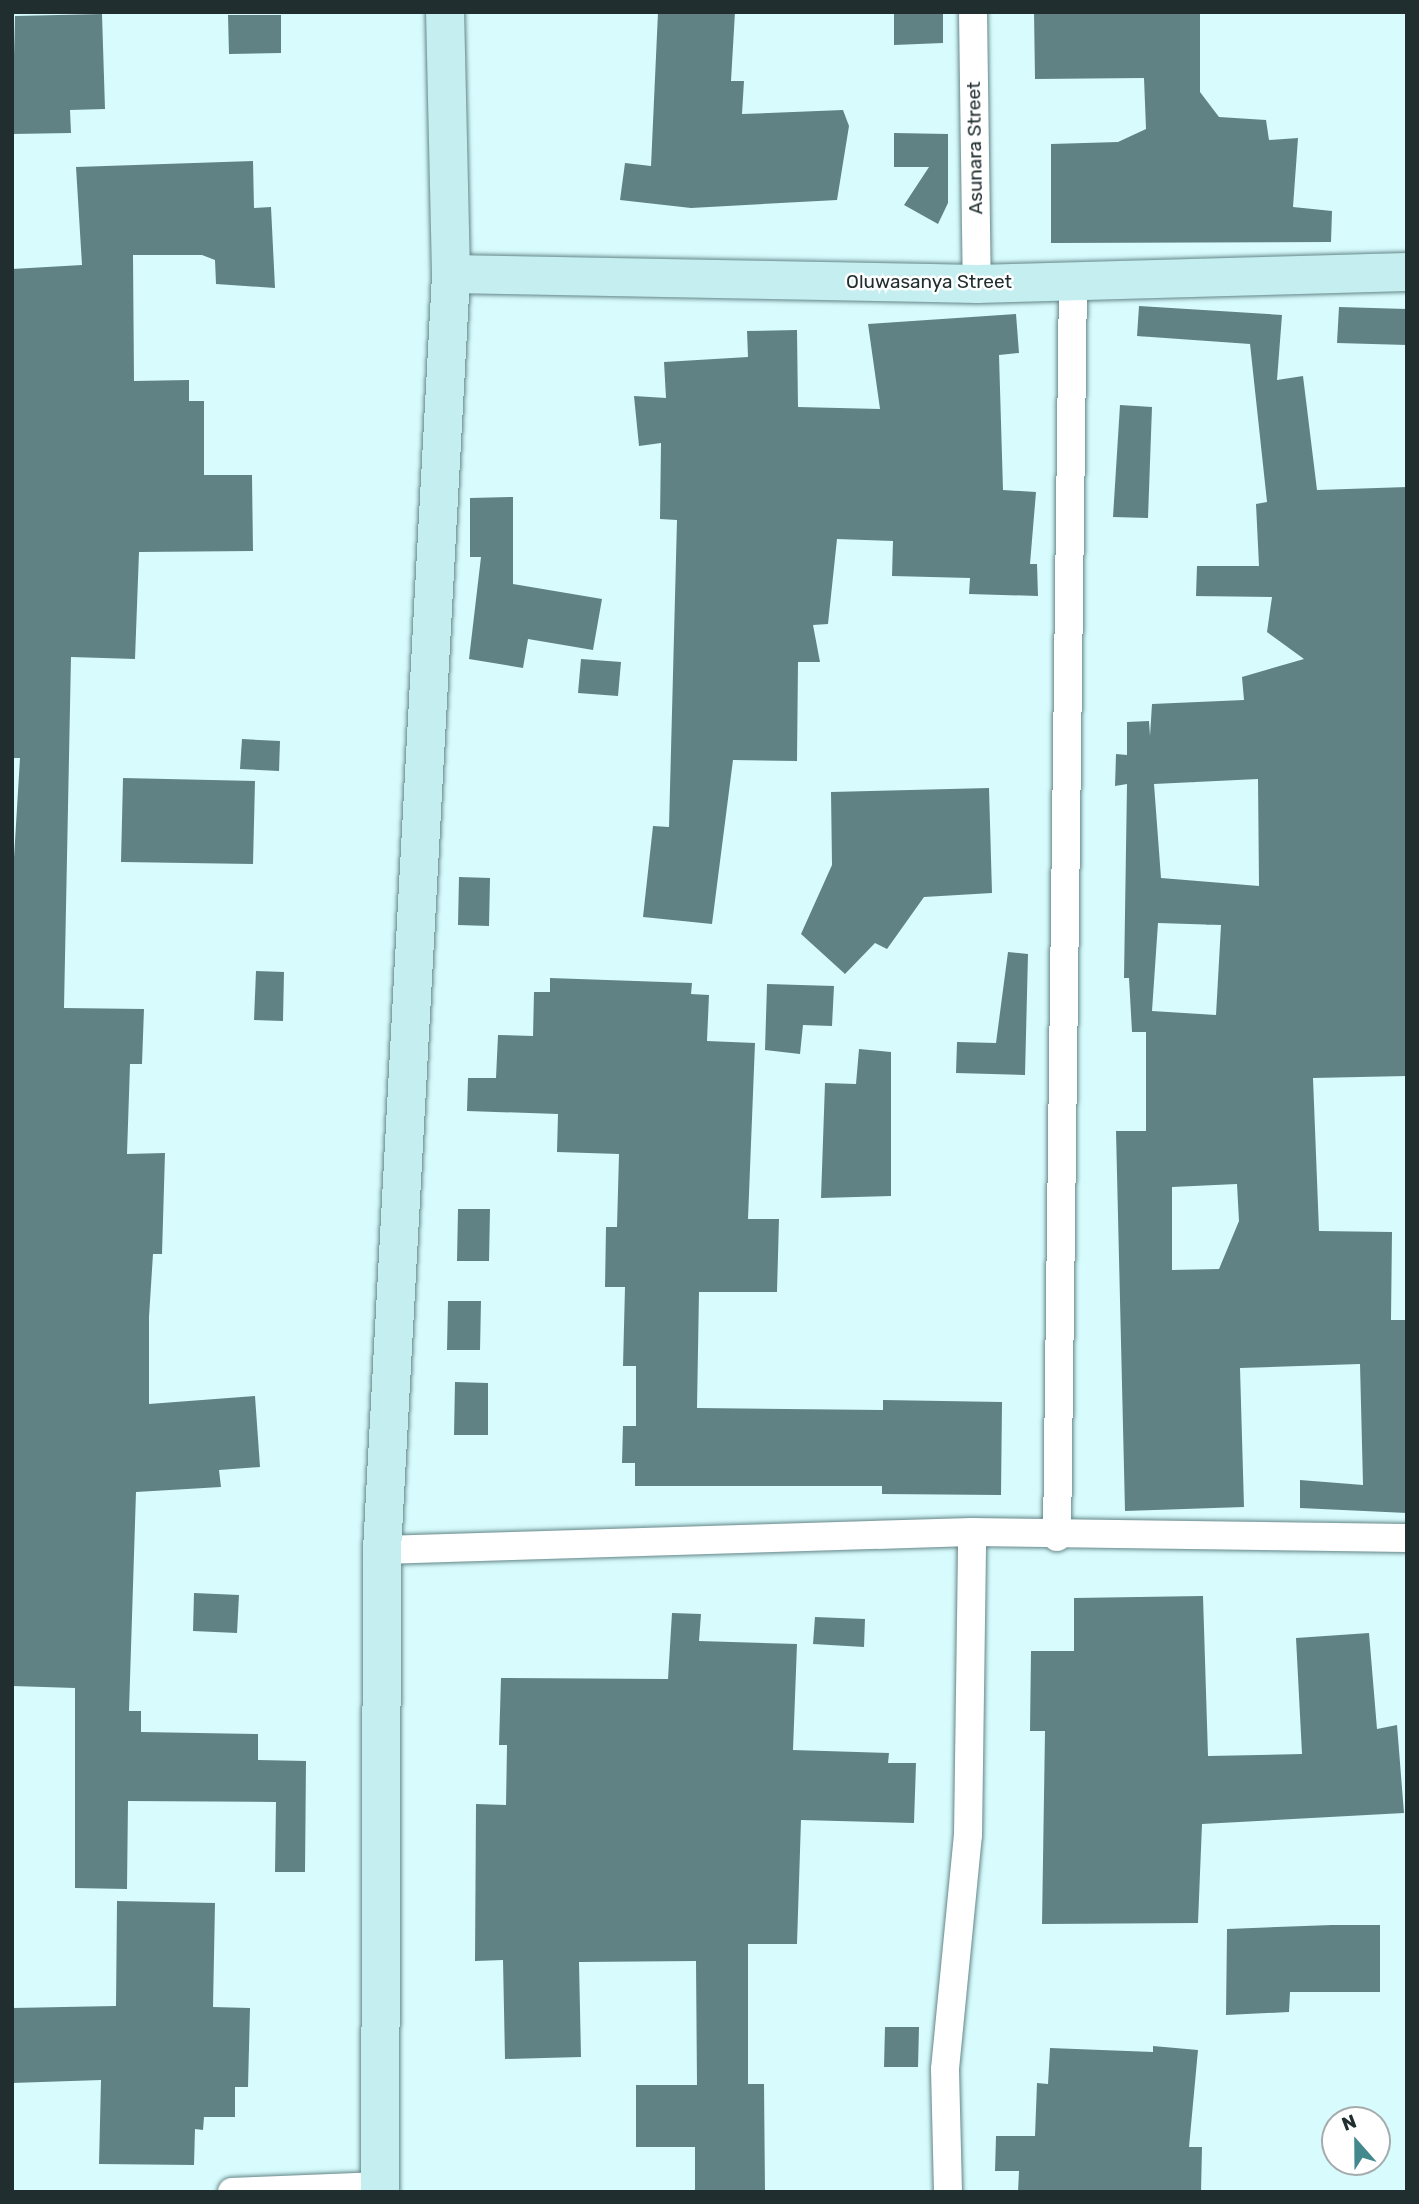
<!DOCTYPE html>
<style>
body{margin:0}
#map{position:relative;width:1419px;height:2204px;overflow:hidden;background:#d8fcfe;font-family:Rubik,sans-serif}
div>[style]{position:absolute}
.building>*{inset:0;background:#618284}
.roads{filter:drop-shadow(0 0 2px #658688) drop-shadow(0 0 2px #658688)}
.street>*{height:28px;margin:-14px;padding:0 14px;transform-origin:14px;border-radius:14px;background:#fff}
.secondary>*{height:38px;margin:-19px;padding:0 19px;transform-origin:19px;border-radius:19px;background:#c4eef0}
span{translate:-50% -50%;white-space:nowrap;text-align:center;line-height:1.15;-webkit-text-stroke:5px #fff;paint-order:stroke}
.street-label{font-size:19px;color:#202e2f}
.frame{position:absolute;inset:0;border:14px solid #202e2f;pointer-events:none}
.north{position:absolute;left:1321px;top:2106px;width:70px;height:70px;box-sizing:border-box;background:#fff;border:2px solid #a6abac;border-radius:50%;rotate:339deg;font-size:19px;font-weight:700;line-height:28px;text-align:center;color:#202e2f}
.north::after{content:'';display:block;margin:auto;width:24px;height:32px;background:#42898e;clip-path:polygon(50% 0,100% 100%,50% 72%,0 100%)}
</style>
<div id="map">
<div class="building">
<div style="clip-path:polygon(658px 12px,735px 12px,731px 81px,744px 81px,742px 114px,843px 110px,849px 126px,837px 200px,691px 208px,620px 200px,625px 163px,651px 166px)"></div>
<div style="clip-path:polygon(894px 12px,943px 12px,943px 43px,894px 45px)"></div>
<div style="clip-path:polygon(1034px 12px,1200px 12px,1200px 92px,1219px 117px,1266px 120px,1269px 140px,1298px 138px,1293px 207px,1332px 211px,1331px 242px,1051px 243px,1051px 144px,1118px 142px,1146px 129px,1144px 78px,1035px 79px)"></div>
<div style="clip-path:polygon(102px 14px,105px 109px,70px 110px,71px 133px,12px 134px,15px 16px)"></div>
<div style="clip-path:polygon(228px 15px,281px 15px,281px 53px,229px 54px)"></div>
<div style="clip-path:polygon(894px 133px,948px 134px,948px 203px,938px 224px,904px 205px,929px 167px,894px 167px)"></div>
<div style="clip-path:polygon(253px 161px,254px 208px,271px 207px,275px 288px,216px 284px,215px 260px,202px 255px,133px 255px,134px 381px,189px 380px,189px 401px,204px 401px,204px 475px,252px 475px,253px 551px,139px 552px,135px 659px,71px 657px,64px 1008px,144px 1009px,142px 1064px,130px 1064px,127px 1154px,165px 1153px,162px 1254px,153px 1254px,149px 1317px,149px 1404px,255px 1396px,260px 1467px,219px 1470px,221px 1487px,136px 1492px,129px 1711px,141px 1711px,141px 1732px,258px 1734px,258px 1760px,306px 1761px,305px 1872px,275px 1872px,276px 1802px,128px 1801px,127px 1889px,75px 1888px,75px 1688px,12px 1686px,12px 891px,20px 758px,12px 758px,12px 269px,82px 265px,76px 167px)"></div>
<div style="clip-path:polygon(evenodd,1139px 306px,1282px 315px,1277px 380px,1303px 376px,1317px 490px,1407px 487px,1407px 1076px,1313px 1078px,1319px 1231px,1392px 1232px,1391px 1320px,1407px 1320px,1407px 1513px,1300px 1508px,1300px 1480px,1363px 1485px,1360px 1364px,1240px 1368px,1244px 1507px,1125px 1511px,1116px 1131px,1146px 1131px,1146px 1032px,1132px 1032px,1129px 978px,1124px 978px,1127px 784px,1115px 786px,1116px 754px,1127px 755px,1127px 722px,1149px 721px,1150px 736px,1152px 704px,1244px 700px,1242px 677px,1304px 659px,1267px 632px,1272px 597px,1196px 596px,1197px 566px,1259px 566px,1256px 504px,1267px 502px,1250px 344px,1137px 336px,1139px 306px,1258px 779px,1259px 886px,1161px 878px,1154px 784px,1258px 779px,1139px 306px,1158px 923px,1221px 925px,1216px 1015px,1152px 1011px,1158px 923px,1139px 306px,1237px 1184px,1239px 1221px,1219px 1269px,1172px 1270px,1172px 1187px,1237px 1184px)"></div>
<div style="clip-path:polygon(1339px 307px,1407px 309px,1407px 345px,1337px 343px)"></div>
<div style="clip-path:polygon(1016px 314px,1019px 353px,999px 355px,1003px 490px,1036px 492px,1030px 564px,1037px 564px,1038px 596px,969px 594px,970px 578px,892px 576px,893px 541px,837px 539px,828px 624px,813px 625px,820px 662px,798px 662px,797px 761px,733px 760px,712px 924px,643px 917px,653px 826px,669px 827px,677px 520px,660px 519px,661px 443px,639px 446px,634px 396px,666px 398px,664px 362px,748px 357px,747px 331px,797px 330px,798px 407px,880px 409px,868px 324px)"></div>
<div style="clip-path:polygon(1120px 405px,1152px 407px,1148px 518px,1113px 517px)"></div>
<div style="clip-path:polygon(513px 497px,513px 584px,602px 599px,593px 650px,528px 639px,523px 668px,469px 659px,481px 557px,470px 557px,470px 498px)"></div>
<div style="clip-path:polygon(581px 659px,621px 662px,618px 696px,578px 693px)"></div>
<div style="clip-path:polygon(242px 739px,280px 741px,279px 771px,240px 769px)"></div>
<div style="clip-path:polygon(123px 778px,255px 781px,253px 864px,121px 862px)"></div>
<div style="clip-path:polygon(989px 788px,992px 893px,924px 897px,887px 949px,875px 943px,845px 974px,801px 934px,832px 865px,831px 792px)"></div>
<div style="clip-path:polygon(459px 877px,490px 878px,489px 926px,458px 925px)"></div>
<div style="clip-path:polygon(1008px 952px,1028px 954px,1025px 1075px,956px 1073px,957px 1042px,996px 1043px)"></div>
<div style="clip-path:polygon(256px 971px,284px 972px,283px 1021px,254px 1020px)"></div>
<div style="clip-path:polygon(550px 978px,692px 983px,691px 994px,709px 995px,707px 1041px,755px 1043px,748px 1219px,779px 1219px,777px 1292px,699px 1292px,697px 1408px,883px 1410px,883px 1400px,1002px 1402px,1001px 1495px,882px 1494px,882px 1486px,635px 1486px,635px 1463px,622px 1463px,623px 1426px,636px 1426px,636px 1366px,623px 1366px,625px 1287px,605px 1287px,606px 1227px,617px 1227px,619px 1154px,557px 1152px,558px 1114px,467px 1111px,468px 1078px,496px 1078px,498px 1035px,533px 1036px,534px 992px,550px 992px)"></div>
<div style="clip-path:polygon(767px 984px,834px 986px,832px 1026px,803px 1025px,800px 1054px,765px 1050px)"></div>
<div style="clip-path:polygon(859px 1049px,891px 1052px,891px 1196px,821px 1198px,825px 1083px,856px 1084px)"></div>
<div style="clip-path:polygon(458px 1209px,490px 1209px,489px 1261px,457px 1261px)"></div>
<div style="clip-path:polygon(448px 1301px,481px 1301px,480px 1350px,447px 1350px)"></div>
<div style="clip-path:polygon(455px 1382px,488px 1383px,488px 1435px,454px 1435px)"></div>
<div style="clip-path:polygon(194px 1593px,239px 1595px,237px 1633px,193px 1631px)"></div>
<div style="clip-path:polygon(1203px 1596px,1208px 1756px,1302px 1754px,1296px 1638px,1369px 1633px,1377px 1729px,1397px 1725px,1404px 1813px,1202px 1824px,1198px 1923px,1042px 1924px,1045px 1731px,1030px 1731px,1031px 1651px,1074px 1651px,1074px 1598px)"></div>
<div style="clip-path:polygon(672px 1613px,701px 1614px,699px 1641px,797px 1644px,793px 1750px,889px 1753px,888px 1763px,916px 1763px,914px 1823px,801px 1820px,797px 1944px,748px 1944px,748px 2084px,764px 2084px,765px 2192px,695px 2192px,695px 2147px,636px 2147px,636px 2085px,697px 2085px,696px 1961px,579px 1962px,581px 2057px,505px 2059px,503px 1960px,475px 1961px,476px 1804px,506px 1805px,507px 1745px,499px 1745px,501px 1678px,668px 1679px)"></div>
<div style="clip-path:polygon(815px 1617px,865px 1619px,864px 1647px,813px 1644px)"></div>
<div style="clip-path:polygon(117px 1901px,215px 1903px,213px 2007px,250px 2008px,248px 2087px,235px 2087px,235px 2117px,204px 2117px,203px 2130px,195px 2129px,194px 2165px,99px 2164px,101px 2080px,12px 2083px,12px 2008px,116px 2006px)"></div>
<div style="clip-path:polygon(1332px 1925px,1380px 1925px,1380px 1992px,1290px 1992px,1289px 2012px,1226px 2015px,1227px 1929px)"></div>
<div style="clip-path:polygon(885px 2027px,919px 2027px,918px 2067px,884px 2067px)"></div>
<div style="clip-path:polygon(1153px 2046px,1198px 2050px,1189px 2147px,1202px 2147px,1201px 2192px,1018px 2192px,1019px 2171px,995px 2171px,996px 2136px,1035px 2136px,1037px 2083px,1048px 2084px,1050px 2048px,1153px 2052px)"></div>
</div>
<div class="roads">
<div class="street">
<div style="left:973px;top:12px;width:272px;rotate:89.2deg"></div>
<div style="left:1057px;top:1537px;width:1256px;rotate:-89.27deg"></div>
<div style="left:382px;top:1550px;width:590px;rotate:-1.75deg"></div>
<div style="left:972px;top:1532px;width:435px;rotate:0.8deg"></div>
<div style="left:232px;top:2192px;width:148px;rotate:-2.3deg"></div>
<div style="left:948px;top:2192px;width:123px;rotate:-91.4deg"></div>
<div style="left:945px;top:2069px;width:235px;rotate:-84.4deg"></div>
<div style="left:968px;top:1835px;width:303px;rotate:-89.2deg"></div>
</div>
<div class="secondary">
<div style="left:451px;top:274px;width:526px;rotate:1.09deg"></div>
<div style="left:977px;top:284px;width:430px;rotate:-1.6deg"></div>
<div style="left:380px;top:2192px;width:642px;rotate:-89.82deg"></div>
<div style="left:382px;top:1550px;width:1278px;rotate:-86.9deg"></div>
<div style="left:451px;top:274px;width:262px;rotate:-91.3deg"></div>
</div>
</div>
<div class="street-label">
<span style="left:975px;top:148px;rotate:-91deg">Asunara Street</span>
<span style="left:929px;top:282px">Oluwasanya Street</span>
</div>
<div class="frame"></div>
<div class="north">N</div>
</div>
